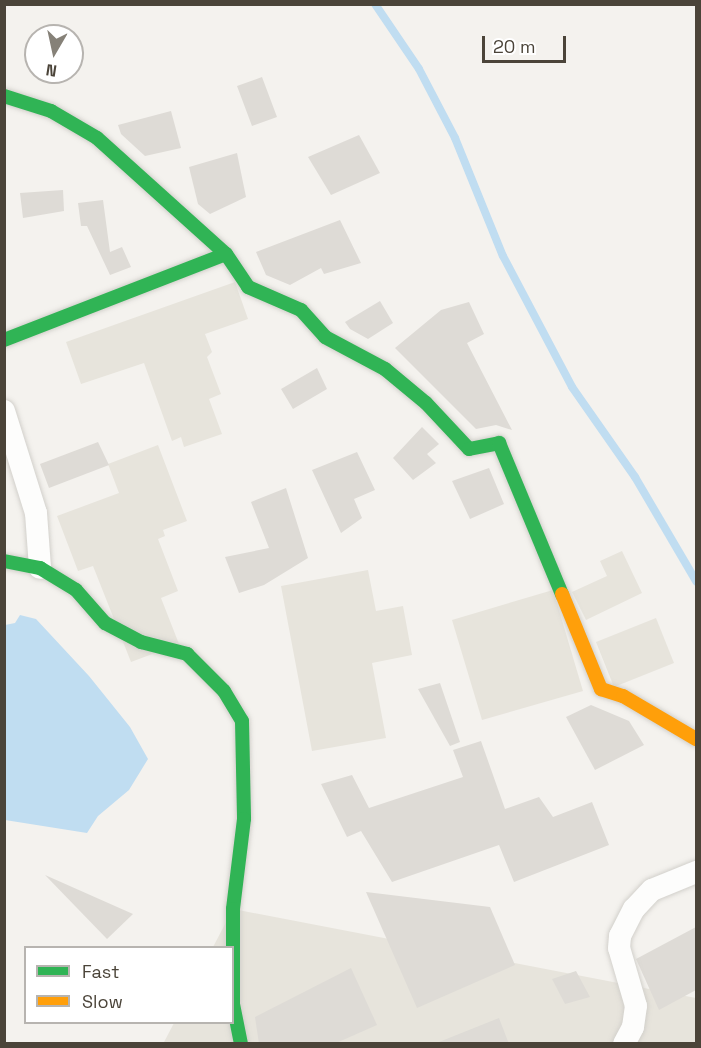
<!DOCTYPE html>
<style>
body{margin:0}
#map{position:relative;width:701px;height:1048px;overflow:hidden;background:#f4f2ee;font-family:"Space Grotesk",sans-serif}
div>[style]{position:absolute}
.residential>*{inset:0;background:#e7e4dc}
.water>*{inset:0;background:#c0ddf1}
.stream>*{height:8px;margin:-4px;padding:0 4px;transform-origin:4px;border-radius:4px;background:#c0ddf1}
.building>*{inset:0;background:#dedbd6}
.roads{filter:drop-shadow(0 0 2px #d2d0cb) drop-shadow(0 0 2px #d2d0cb)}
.street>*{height:22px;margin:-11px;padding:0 11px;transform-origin:11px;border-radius:11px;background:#fdfdfc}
.fast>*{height:14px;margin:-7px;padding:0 7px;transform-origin:7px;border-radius:7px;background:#30b455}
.slow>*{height:14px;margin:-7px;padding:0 7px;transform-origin:7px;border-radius:7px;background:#ff9f0a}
span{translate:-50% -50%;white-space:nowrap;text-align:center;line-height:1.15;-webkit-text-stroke:4.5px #fff;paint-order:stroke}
.frame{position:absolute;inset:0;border:6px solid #4b4439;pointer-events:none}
.legend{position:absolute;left:24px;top:946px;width:210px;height:78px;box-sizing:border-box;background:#fff;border:2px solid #b7b4b0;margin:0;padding:8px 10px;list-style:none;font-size:18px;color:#4b4439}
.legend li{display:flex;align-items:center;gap:12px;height:30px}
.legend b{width:30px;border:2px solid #b7b4b0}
.north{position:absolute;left:24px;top:24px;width:60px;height:60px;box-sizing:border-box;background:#fff;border:2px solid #b7b4b0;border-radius:50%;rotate:189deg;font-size:16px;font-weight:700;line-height:24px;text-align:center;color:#4b4439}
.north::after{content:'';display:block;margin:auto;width:21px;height:27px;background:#868178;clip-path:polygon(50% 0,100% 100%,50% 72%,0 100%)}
.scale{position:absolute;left:482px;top:36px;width:84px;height:27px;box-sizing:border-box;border:3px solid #4b4439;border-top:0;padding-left:8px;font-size:18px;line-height:21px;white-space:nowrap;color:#4b4439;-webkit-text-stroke:4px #fff;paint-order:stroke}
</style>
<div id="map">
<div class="residential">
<div style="clip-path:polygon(235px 282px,248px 319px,205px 334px,212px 352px,207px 357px,221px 394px,209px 399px,222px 434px,184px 447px,181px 437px,172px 441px,144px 363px,81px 384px,66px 342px)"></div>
<div style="clip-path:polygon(158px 445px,187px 521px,163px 530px,165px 536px,158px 539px,178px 591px,161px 598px,179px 644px,131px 662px,93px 566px,78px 571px,57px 516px,119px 493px,108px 464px)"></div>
<div style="clip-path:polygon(622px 551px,642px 593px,586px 620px,572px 592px,607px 576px,600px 561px)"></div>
<div style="clip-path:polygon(368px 570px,376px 611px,403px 606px,412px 655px,372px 663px,386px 738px,312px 751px,281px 586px)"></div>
<div style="clip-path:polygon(553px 590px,583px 691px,482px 720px,452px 620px)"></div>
<div style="clip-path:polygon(656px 618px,674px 663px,614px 687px,596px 642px)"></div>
<div style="clip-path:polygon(233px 909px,696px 998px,696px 1043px,163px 1044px,174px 1023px,232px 1022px,232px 948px,213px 947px)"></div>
</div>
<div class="water">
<div style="clip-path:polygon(20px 615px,36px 619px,89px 676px,130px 727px,148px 759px,129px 790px,98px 816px,87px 833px,5px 820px,5px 625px,15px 623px)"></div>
</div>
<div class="stream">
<div style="left:375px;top:4px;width:78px;rotate:55.9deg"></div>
<div style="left:419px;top:69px;width:78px;rotate:62.4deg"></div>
<div style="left:455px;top:138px;width:127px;rotate:67.9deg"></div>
<div style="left:503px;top:256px;width:148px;rotate:62.2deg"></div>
<div style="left:572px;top:387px;width:110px;rotate:55deg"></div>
<div style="left:635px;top:477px;width:121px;rotate:59.6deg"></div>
</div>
<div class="building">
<div style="clip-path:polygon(262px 77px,277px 117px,252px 126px,237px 86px)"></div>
<div style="clip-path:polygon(171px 111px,181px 148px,145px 156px,121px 134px,118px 125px)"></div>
<div style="clip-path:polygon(359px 135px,380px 173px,331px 195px,308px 157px)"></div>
<div style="clip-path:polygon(237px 153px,246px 197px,210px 214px,198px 204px,189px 167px)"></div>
<div style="clip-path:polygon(63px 190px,64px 211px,23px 218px,20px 193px)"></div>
<div style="clip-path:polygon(103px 200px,110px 252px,122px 247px,131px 267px,110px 275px,87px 226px,81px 226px,78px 203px)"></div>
<div style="clip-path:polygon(340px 220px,361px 263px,324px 274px,321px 268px,290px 285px,266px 275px,256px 252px)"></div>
<div style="clip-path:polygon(380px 301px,393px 323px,368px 339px,350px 329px,345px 322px)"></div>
<div style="clip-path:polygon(469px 302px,484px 334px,467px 343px,512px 430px,496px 425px,476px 429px,395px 348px,441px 310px)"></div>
<div style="clip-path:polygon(317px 368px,327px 389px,293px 409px,281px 389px)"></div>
<div style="clip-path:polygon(422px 427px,439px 444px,427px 454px,436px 463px,413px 480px,393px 458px)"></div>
<div style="clip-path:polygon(98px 442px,109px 465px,49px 488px,40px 464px)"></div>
<div style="clip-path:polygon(357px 452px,375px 490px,354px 499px,362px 518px,341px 533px,312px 470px)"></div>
<div style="clip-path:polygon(489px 468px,504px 504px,470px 519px,452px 481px)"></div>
<div style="clip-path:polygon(286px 488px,308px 558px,264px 585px,239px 593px,225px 557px,269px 548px,251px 502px)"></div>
<div style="clip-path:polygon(440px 683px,460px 742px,450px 746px,418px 689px)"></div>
<div style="clip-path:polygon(591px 705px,629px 721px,644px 745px,595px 770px,566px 717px)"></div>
<div style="clip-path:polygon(481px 741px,505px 809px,539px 797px,553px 817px,592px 802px,609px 845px,514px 882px,499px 845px,392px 882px,361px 831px,347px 837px,321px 784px,352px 775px,369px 808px,463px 777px,453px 750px)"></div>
<div style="clip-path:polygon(45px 875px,133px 914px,107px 939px)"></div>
<div style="clip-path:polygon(366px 892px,490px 907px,515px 965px,417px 1008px)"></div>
<div style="clip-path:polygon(696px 927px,696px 990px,659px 1010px,636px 959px)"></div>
<div style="clip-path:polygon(351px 968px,377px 1025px,334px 1044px,259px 1044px,255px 1017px)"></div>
<div style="clip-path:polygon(576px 971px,590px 997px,565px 1004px,552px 979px)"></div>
<div style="clip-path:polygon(499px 1018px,509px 1044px,439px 1044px,439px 1042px)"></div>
</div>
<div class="roads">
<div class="street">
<div style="left:4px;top:411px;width:107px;rotate:72.6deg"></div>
<div style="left:36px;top:513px;width:55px;rotate:85.8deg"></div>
<div style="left:624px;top:1044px;width:19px;rotate:-62deg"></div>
<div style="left:633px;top:1027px;width:21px;rotate:-82deg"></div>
<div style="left:636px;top:1006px;width:60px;rotate:-106.3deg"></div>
<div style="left:619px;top:948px;width:12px;rotate:-85deg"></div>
<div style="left:620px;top:936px;width:30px;rotate:-63deg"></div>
<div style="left:634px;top:909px;width:26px;rotate:-47deg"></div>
<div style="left:652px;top:890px;width:48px;rotate:-22.2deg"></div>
</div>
<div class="fast">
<div style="left:4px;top:96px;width:49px;rotate:17.7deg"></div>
<div style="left:51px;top:111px;width:53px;rotate:30.4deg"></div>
<div style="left:97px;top:138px;width:173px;rotate:42deg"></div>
<div style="left:226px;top:254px;width:40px;rotate:56deg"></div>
<div style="left:248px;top:287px;width:58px;rotate:23.5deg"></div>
<div style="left:301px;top:310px;width:36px;rotate:48deg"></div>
<div style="left:325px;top:337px;width:68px;rotate:28.1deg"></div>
<div style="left:385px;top:369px;width:53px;rotate:39.7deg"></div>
<div style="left:426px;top:403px;width:63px;rotate:46.9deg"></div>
<div style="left:469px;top:449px;width:31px;rotate:-11deg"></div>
<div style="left:499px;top:443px;width:164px;rotate:67.4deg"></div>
<div style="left:4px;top:340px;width:238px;rotate:-21.2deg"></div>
<div style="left:4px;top:561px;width:37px;rotate:11deg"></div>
<div style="left:40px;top:568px;width:42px;rotate:31.4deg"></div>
<div style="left:76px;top:590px;width:44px;rotate:48.7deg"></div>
<div style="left:105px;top:623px;width:41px;rotate:27.8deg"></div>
<div style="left:141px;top:642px;width:48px;rotate:14.6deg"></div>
<div style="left:187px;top:654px;width:52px;rotate:45deg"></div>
<div style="left:224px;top:691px;width:35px;rotate:59deg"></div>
<div style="left:242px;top:721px;width:98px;rotate:88.8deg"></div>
<div style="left:244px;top:819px;width:91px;rotate:97deg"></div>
<div style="left:233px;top:909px;width:95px;rotate:90deg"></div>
<div style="left:233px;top:1004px;width:41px;rotate:78.7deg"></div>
</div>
<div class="slow">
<div style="left:562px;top:594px;width:103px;rotate:67.7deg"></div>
<div style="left:601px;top:689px;width:23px;rotate:18deg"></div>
<div style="left:623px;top:696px;width:85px;rotate:30.5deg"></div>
</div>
</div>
<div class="frame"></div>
<ul class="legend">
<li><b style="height:8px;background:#30b455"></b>Fast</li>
<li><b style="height:8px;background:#ff9f0a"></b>Slow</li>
</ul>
<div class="north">N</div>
<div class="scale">20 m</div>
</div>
